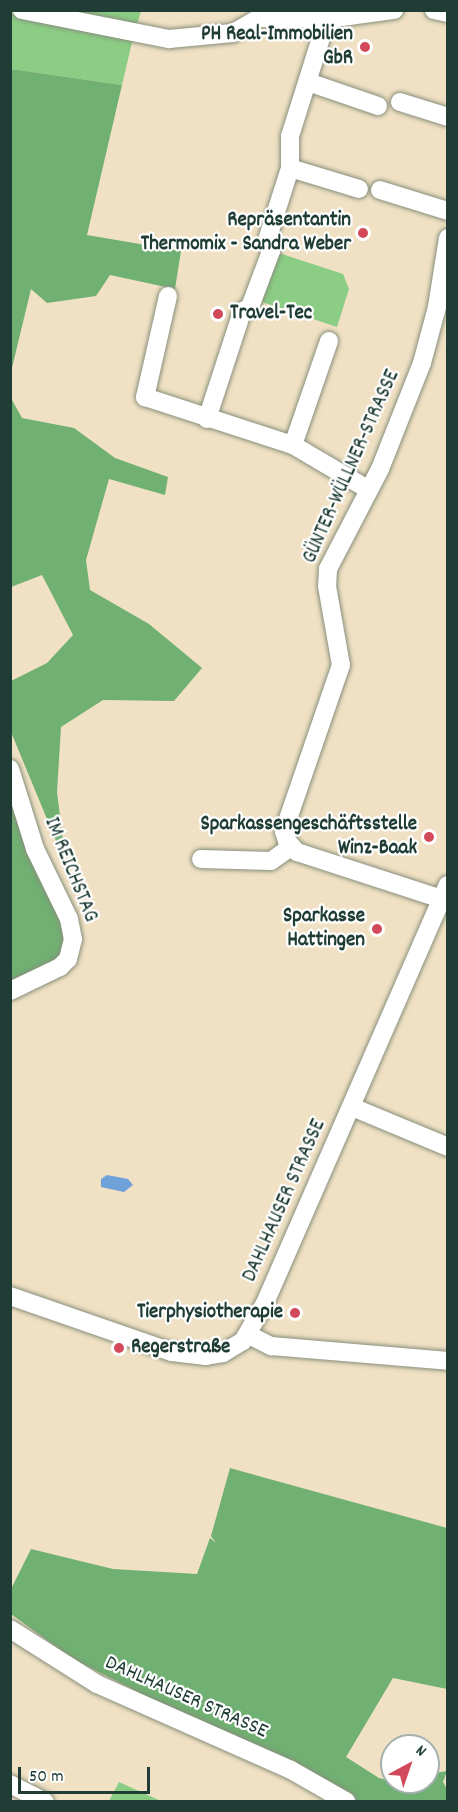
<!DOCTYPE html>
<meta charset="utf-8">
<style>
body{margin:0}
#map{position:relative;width:458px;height:1812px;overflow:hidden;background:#f0e1c4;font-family:Dekko,sans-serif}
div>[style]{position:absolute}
.green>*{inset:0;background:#8bcd85}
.forest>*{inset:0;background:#70b072}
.water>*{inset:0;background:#6fa2db}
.roads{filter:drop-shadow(0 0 2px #888f7c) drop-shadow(0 0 2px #888f7c)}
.minor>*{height:18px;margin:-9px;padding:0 9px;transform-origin:9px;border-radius:9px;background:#fff}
.dots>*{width:16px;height:16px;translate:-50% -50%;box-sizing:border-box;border:3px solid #fff;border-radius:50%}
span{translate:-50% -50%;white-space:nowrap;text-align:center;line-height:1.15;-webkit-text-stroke:4.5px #fff;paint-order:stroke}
.poi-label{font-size:21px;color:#1f3d34;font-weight:700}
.right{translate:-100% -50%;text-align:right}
.left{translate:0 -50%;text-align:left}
.street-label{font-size:21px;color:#1f3d34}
.frame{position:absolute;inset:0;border:12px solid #1f3d34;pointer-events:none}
.north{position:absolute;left:380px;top:1734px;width:60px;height:60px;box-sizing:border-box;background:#fff;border:2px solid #a5b1ae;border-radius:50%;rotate:40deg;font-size:16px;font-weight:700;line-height:24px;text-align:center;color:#1f3d34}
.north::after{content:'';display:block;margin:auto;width:21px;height:27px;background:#d1495b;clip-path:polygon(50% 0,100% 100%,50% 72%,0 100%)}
.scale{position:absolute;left:18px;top:1767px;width:132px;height:27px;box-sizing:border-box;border:3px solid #1f3d34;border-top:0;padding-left:8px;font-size:18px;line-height:21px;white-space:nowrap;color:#1f3d34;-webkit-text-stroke:4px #fff;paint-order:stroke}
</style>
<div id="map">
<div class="green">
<div style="clip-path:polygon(52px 11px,141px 11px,136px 29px)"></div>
<div style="clip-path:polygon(11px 14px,133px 38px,122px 85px,11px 69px)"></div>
<div style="clip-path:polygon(279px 253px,343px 274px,349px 289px,337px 327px,262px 302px)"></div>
<div style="clip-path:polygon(119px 1782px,161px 1801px,109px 1801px)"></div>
</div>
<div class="forest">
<div style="clip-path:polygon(11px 69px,122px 85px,87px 235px,181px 251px,175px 289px,110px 275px,96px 296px,47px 303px,31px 289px,11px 372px)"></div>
<div style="clip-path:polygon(11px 398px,22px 418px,74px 428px,115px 458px,168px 477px,165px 495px,109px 479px,86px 560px,90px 590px,149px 624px,202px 668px,174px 701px,103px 700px,61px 727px,57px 792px,66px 865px,11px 732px,11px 681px,47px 663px,73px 635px,42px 575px,11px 587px)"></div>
<div style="clip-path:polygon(10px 757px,63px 898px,76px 962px,10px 988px)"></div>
<div style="clip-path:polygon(230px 1468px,447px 1528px,447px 1689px,393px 1678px,346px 1757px,379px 1778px,399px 1783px,428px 1782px,428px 1774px,447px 1771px,443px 1782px,447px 1789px,447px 1802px,353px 1801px,73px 1659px,11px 1614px,11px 1589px,31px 1549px,113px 1569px,197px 1574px,210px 1538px,216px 1543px,211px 1536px)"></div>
</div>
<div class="water">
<div style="clip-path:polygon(107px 1175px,128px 1179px,133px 1185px,124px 1192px,101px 1187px,101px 1179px)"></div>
</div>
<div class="roads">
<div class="minor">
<div style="left:22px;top:10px;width:150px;rotate:11.2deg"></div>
<div style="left:169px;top:39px;width:64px;rotate:-5.4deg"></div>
<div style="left:233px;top:33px;width:30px;rotate:-30deg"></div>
<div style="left:259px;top:18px;width:68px;rotate:0.8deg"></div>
<div style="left:327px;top:19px;width:68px;rotate:-7.7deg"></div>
<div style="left:434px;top:10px;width:14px;rotate:12deg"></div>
<div style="left:308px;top:82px;width:74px;rotate:18.9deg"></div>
<div style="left:400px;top:102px;width:50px;rotate:17.4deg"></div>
<div style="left:290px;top:168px;width:72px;rotate:16.9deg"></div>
<div style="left:380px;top:190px;width:71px;rotate:17.2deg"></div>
<div style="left:448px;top:238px;width:70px;rotate:99.1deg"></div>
<div style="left:437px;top:307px;width:58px;rotate:105deg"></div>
<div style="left:422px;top:363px;width:114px;rotate:111.6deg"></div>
<div style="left:380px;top:469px;width:113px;rotate:117.5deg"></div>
<div style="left:328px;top:569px;width:17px;rotate:93deg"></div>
<div style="left:327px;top:586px;width:80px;rotate:80deg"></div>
<div style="left:341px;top:665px;width:176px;rotate:109deg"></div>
<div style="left:284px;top:831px;width:10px;rotate:73deg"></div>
<div style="left:287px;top:841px;width:15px;rotate:48deg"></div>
<div style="left:297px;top:852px;width:159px;rotate:18deg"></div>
<div style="left:168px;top:296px;width:104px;rotate:102.8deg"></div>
<div style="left:145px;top:397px;width:156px;rotate:18deg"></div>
<div style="left:293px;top:445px;width:88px;rotate:30.6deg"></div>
<div style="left:207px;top:419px;width:113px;rotate:-71.9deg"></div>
<div style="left:242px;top:312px;width:9px;rotate:-32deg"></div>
<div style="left:250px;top:307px;width:60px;rotate:-69.4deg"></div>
<div style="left:271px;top:251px;width:14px;rotate:-102deg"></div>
<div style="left:268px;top:237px;width:72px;rotate:-72.3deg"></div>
<div style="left:290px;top:168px;width:32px;rotate:-90deg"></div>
<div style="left:290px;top:136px;width:123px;rotate:-72.5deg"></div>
<div style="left:293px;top:445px;width:110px;rotate:-70.9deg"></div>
<div style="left:10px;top:769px;width:84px;rotate:72.6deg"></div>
<div style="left:35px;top:849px;width:78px;rotate:64.1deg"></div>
<div style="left:69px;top:919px;width:20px;rotate:79deg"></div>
<div style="left:73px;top:939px;width:21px;rotate:104deg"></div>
<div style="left:68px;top:959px;width:11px;rotate:135deg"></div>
<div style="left:60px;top:967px;width:55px;rotate:154.4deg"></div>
<div style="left:201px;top:859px;width:70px;rotate:1.6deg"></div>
<div style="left:271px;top:861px;width:24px;rotate:-35deg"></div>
<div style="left:352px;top:1107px;width:104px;rotate:22.6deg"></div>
<div style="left:10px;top:1296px;width:171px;rotate:19.1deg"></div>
<div style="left:172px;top:1352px;width:34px;rotate:7deg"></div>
<div style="left:206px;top:1356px;width:17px;rotate:-10deg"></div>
<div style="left:223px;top:1353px;width:23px;rotate:-31deg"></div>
<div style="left:243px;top:1341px;width:44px;rotate:-59.9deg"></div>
<div style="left:265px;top:1303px;width:456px;rotate:-66.4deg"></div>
<div style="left:249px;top:1335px;width:25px;rotate:27deg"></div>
<div style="left:271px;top:1346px;width:178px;rotate:4.8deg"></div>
<div style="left:10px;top:1629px;width:103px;rotate:32.3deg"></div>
<div style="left:97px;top:1684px;width:212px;rotate:23.9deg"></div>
<div style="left:291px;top:1770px;width:64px;rotate:29.7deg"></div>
<div style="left:10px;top:1784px;width:39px;rotate:27deg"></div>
</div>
</div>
<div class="dots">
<div style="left:365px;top:47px;background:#d1495b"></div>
<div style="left:363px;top:233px;background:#d1495b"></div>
<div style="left:218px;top:314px;background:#d1495b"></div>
<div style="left:429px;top:837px;background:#d1495b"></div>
<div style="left:377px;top:929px;background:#d1495b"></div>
<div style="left:295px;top:1313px;background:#d1495b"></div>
<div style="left:119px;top:1348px;background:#d1495b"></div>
</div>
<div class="poi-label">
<span class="right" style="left:353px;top:47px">PH Real-Immobilien<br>GbR</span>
<span class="right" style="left:351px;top:233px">Repräsentantin<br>Thermomix - Sandra Weber</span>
<span class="left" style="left:230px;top:314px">Travel-Tec</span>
<span class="right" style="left:417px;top:837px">Sparkassengeschäftsstelle<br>Winz-Baak</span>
<span class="right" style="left:365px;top:929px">Sparkasse<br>Hattingen</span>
<span class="right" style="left:283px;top:1313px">Tierphysiotherapie</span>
<span class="left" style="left:131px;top:1348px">Regerstraße</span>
</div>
<div class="street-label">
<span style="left:352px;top:467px;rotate:-66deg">GÜNTER-WÜLLNER-STRASSE</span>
<span style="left:70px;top:870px;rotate:68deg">IM REICHSTAG</span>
<span style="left:285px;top:1201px;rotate:-66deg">DAHLHAUSER STRASSE</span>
<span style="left:186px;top:1698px;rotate:24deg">DAHLHAUSER STRASSE</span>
</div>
<div class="frame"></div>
<div class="north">N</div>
<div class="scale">50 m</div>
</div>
